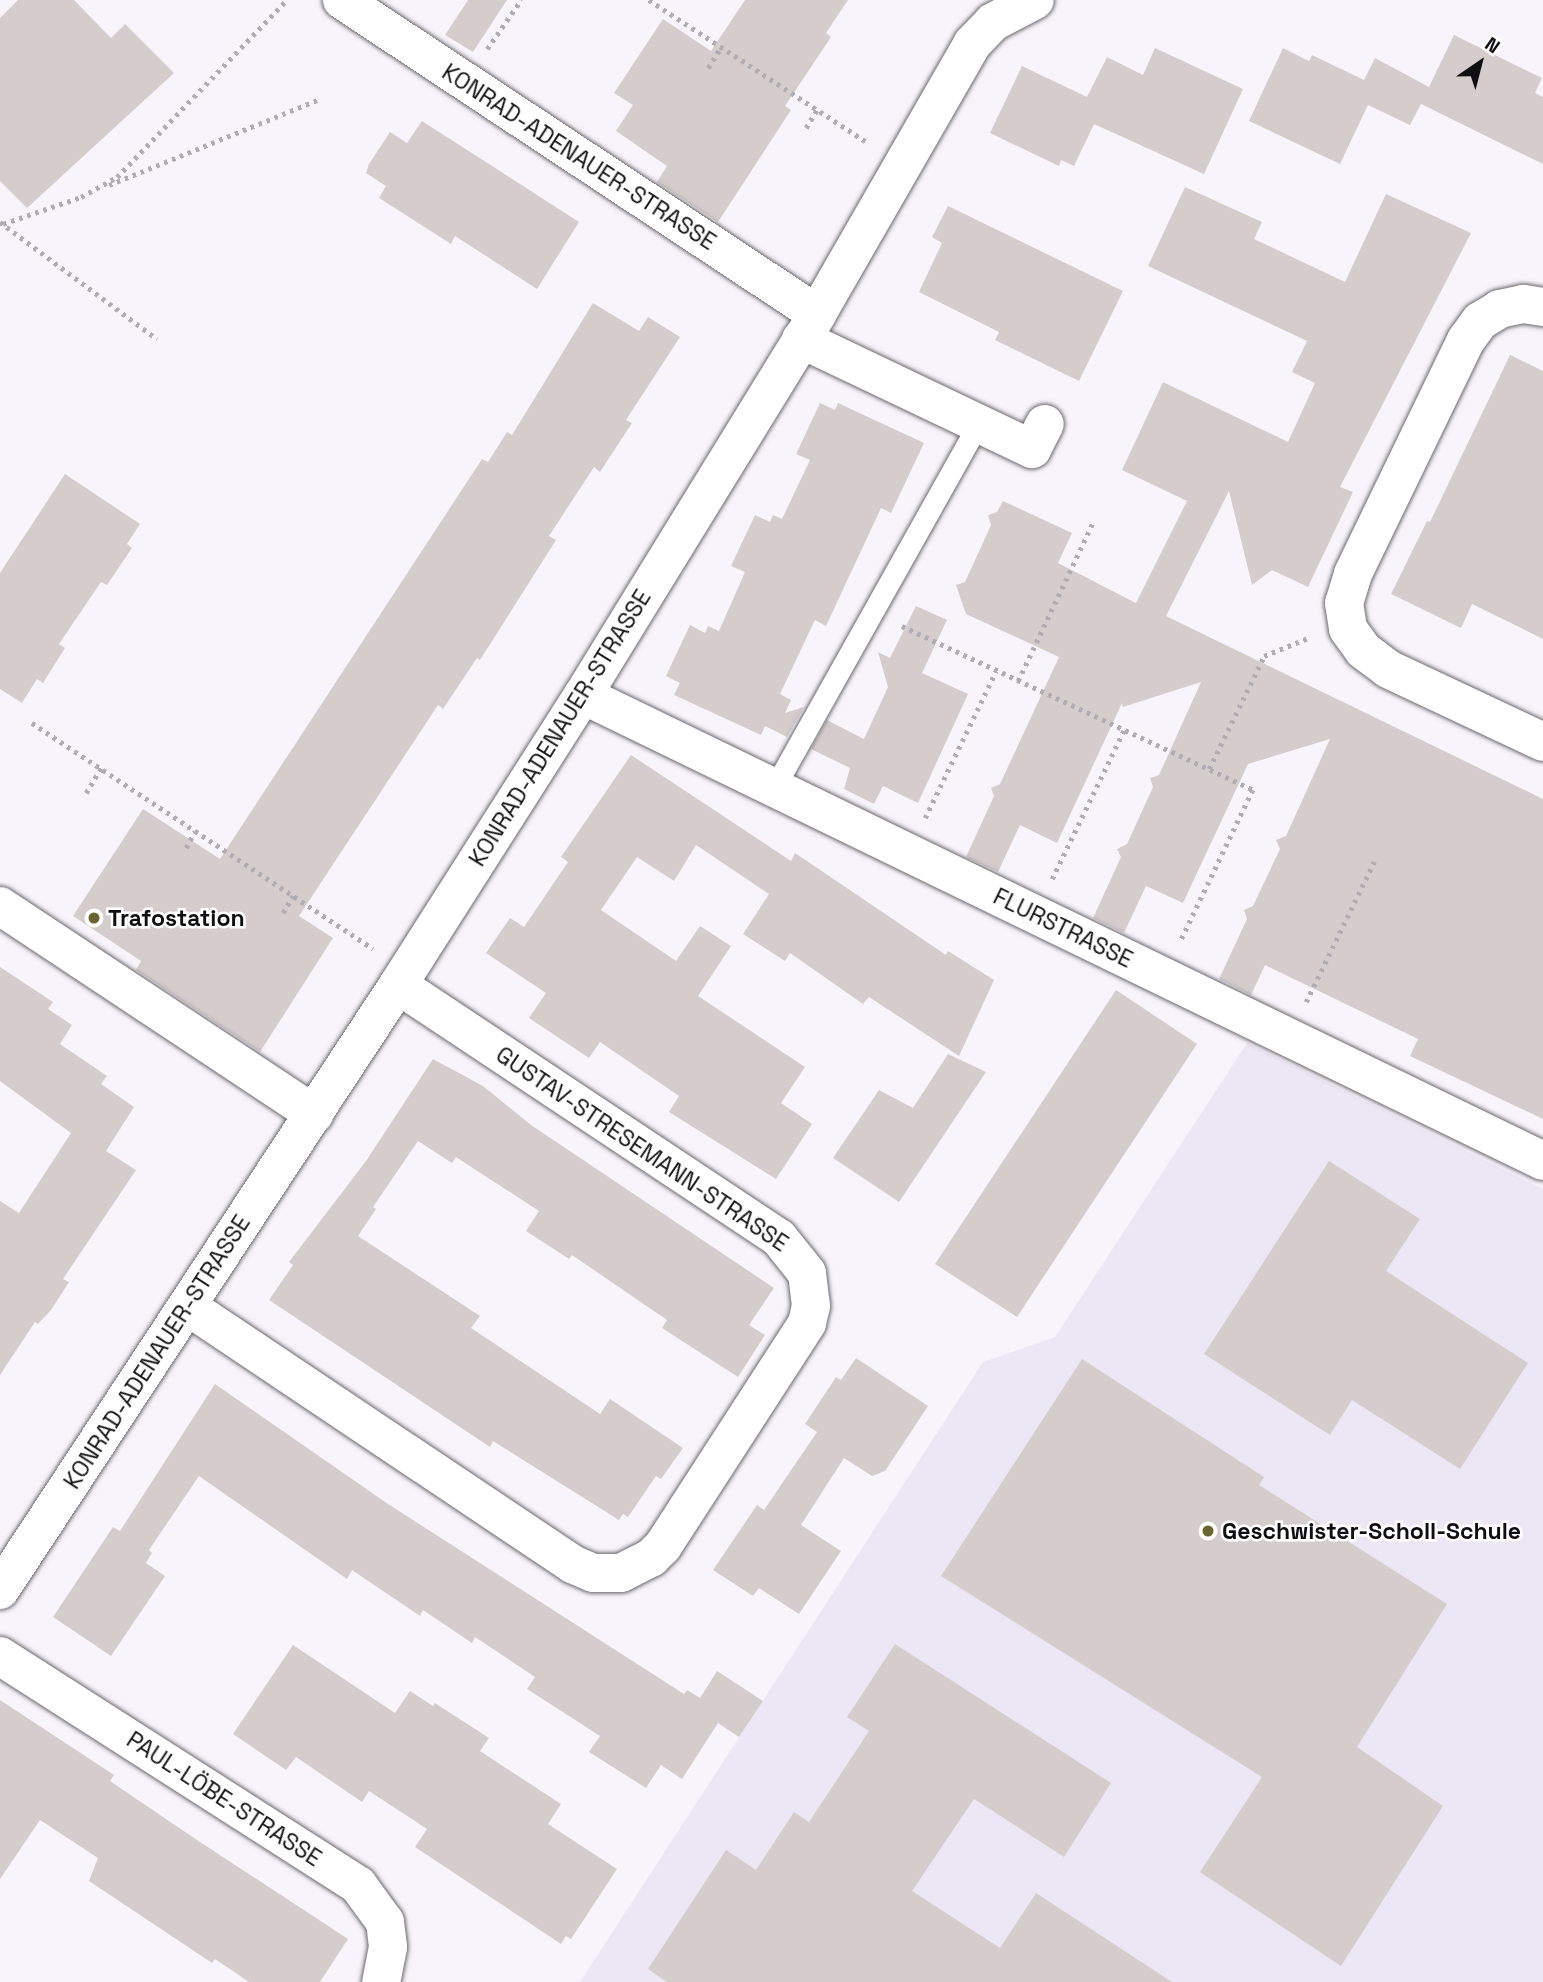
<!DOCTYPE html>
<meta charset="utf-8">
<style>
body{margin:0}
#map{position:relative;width:1543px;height:1982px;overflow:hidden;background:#f7f5fb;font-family:"Space Grotesk",sans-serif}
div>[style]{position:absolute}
.built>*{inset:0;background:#ece7f5}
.building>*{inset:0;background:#d5cdcc}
.path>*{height:4.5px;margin-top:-2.25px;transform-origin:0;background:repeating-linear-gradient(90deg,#afadb2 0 3.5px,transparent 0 8.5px)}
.roads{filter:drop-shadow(0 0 2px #6b696e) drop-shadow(0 0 2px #6b696e)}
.service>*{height:21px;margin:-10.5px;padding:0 10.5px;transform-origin:10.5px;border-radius:10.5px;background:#fff}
.minor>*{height:38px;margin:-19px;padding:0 19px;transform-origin:19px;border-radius:19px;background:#fff}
.dots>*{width:19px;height:19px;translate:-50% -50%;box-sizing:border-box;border:4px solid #fff;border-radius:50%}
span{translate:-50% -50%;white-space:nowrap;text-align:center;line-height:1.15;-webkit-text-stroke:5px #fff;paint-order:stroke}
.street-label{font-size:23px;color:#0f0f11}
.poi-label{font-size:23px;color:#0f0f11;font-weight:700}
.left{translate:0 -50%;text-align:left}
.north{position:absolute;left:1445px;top:28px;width:70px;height:70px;-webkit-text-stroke:5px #fff;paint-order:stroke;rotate:35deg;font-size:19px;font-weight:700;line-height:28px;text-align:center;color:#0f0f11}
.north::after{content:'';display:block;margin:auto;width:24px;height:32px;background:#0f0f11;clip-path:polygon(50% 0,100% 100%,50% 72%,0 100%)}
</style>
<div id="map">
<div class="built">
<div style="clip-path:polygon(1247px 1043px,1543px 1189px,1543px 1982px,580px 1982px,983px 1362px,1055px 1337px)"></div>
</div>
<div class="building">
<div style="clip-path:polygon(18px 0,74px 0,111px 38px,125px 24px,174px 73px,27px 208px,0 181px,0 18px)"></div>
<div style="clip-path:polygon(468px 0,507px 0,473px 52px,445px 35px)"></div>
<div style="clip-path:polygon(745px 0,848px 0,826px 33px,831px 37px,785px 106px,791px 110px,718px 222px,657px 182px,667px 166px,616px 131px,633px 105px,614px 93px,663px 19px,711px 51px)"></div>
<div style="clip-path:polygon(1454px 35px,1542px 78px,1535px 93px,1543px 97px,1543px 164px,1421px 104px,1410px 125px,1368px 105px,1340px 164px,1249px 121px,1283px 48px,1309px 61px,1312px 55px,1364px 80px,1375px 58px,1429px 87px)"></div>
<div style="clip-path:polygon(1155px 48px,1243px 89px,1204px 174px,1094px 124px,1074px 166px,1061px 160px,1059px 166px,990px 133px,1022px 66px,1087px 97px,1107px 57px,1143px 75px)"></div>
<div style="clip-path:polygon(422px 121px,579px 222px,537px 289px,455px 236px,451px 244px,379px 198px,386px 186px,366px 173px,369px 164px,390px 132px,407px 143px)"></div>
<div style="clip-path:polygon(1185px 187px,1262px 222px,1254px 239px,1345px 282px,1386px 194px,1471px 233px,1340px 487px,1353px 492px,1308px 587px,1272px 570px,1252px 585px,1229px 491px,1166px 616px,1543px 799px,1543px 1119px,1410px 1056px,1418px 1039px,1265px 965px,1251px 995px,1219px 979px,1247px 919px,1244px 910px,1253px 906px,1280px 849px,1276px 840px,1286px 836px,1330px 739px,1248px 764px,1183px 903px,1146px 886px,1124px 933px,1093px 918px,1121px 857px,1117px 849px,1127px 844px,1153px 787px,1150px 778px,1159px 775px,1201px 682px,1123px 707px,1122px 703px,1057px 843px,1020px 825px,998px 872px,966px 857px,994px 796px,991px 788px,1000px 784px,1059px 657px,966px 614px,956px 585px,965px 582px,991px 525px,988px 515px,997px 512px,1003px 501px,1072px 533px,1058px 563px,1136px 603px,1187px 501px,1122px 470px,1163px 382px,1288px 442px,1315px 383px,1292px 372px,1307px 341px,1148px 266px)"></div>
<div style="clip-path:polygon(948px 206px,1123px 291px,1079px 381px,995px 340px,999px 332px,919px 292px,942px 243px,932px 237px)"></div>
<div style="clip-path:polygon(593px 303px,639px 331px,648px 317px,680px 337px,626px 420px,632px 423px,600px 472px,594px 467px,549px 536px,556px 540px,480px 660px,477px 658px,443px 709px,438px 705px,299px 916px,333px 938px,260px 1052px,136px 970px,141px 961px,73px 916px,143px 809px,220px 859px,482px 459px,488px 462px,507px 432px,512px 435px)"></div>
<div style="clip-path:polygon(1510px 355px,1543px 371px,1543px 639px,1472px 604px,1461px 628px,1391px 594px,1427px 521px,1430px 522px)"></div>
<div style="clip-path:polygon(820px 403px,835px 410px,838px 403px,924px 443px,891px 513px,881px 508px,826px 626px,815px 620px,780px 694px,791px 700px,785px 713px,804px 707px,787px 737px,765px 726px,761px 735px,674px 695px,680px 683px,666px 676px,690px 625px,705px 633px,708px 626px,719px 631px,745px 572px,731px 566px,755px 515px,770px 522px,773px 515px,782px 519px,810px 460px,796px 454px)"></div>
<div style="clip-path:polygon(65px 474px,140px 524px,127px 544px,132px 548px,107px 585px,101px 582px,59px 644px,65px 648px,43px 683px,37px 679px,22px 703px,0 689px,0 573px)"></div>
<div style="clip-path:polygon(916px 606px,947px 620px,922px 673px,968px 694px,918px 803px,883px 786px,874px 804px,844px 789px,850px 768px,811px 749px,827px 720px,864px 739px,888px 687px,878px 652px,890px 658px)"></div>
<div style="clip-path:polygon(631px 755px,791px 861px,795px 853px,946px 955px,948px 951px,994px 980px,959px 1056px,869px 997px,863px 1004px,790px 953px,785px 961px,743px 934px,769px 894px,696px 845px,674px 881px,637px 857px,601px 910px,676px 961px,700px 926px,731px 946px,698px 996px,805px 1067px,781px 1103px,812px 1124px,776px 1179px,669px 1112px,679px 1096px,600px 1042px,589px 1058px,529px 1018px,546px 993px,486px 953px,510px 918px,524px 927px,568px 862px,561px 857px)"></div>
<div style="clip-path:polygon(0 967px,53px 1002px,48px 1009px,72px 1025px,60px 1044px,107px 1076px,101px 1084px,134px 1107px,106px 1151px,136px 1170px,63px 1279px,69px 1282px,51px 1310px,38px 1324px,35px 1322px,0 1375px,0 1201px,19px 1213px,71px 1133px,0 1081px)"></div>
<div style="clip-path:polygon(1116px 990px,1197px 1044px,1017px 1317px,935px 1264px)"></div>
<div style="clip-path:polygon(948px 1054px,986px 1072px,899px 1202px,833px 1158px,879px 1090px,913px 1108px)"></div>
<div style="clip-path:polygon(433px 1059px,483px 1086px,531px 1125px,774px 1288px,749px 1325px,765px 1335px,738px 1377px,662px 1328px,667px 1320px,572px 1255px,569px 1259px,526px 1231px,539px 1211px,456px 1157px,452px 1163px,418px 1141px,373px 1207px,376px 1209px,358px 1236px,480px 1316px,471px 1328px,600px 1414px,610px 1399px,683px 1448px,661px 1479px,656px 1476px,628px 1517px,623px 1514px,619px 1520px,493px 1441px,490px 1447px,269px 1300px,293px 1265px,289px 1262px,366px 1161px)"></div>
<div style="clip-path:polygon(1329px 1161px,1420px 1219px,1386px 1271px,1528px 1363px,1460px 1469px,1352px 1400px,1330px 1435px,1204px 1354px)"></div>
<div style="clip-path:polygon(856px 1358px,928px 1406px,885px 1471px,872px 1476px,844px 1458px,801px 1525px,841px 1551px,799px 1614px,759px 1588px,753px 1596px,713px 1570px,757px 1505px,764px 1510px,817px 1432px,805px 1424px,836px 1377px,841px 1380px)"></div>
<div style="clip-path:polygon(1082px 1359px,1264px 1477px,1259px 1485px,1447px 1604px,1357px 1747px,1443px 1806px,1341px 1966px,1200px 1872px,1262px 1777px,941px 1576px)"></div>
<div style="clip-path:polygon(215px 1384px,388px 1504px,684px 1694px,687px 1690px,700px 1698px,717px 1671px,763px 1701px,739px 1737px,718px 1723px,682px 1779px,661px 1765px,646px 1788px,589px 1752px,600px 1736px,527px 1689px,535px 1677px,475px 1637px,472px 1643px,423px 1610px,420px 1616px,352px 1570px,347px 1579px,199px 1476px,149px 1550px,152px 1553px,146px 1563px,165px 1576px,111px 1656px,53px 1617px,113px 1527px,120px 1531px)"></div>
<div style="clip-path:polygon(895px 1644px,1111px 1783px,1064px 1857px,974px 1799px,912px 1891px,1000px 1948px,1036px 1893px,1172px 1982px,667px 1982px,648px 1969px,726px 1850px,756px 1870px,794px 1812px,809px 1822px,869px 1731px,847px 1717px)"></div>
<div style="clip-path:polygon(293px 1645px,395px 1713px,410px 1691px,433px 1706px,435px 1703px,489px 1738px,480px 1751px,561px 1804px,548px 1824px,617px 1869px,571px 1939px,566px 1936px,561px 1944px,415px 1847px,427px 1829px,369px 1791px,362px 1802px,296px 1757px,286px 1770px,233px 1734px)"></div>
<div style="clip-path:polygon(0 1700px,114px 1775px,110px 1781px,194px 1838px,348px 1939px,320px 1982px,249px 1982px,215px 1959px,212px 1963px,89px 1881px,98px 1858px,40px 1820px,0 1879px)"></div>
</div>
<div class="path">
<div style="left:649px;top:0;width:262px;rotate:33.1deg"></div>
<div style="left:487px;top:49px;width:60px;rotate:-55.2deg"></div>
<div style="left:708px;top:68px;width:25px;rotate:-58deg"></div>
<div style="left:806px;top:128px;width:21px;rotate:-59deg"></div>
<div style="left:109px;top:185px;width:225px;rotate:-22.2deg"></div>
<div style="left:0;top:222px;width:196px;rotate:36.7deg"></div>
<div style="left:3px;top:224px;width:83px;rotate:-19.1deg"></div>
<div style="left:81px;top:197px;width:41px;rotate:-29.1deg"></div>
<div style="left:117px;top:177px;width:245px;rotate:-46.2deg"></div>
<div style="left:902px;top:626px;width:387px;rotate:25deg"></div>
<div style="left:1253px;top:790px;width:166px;rotate:115.6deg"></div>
<div style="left:1018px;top:681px;width:176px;rotate:-64.7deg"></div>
<div style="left:32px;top:723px;width:409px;rotate:33.5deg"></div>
<div style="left:1209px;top:769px;width:126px;rotate:-64deg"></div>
<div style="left:1264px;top:656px;width:48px;rotate:-22.2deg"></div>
<div style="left:86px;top:793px;width:29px;rotate:-59deg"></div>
<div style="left:925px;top:818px;width:163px;rotate:-64.2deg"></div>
<div style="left:186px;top:848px;width:19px;rotate:-62deg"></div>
<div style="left:1052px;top:879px;width:165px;rotate:-64.2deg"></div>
<div style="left:283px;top:913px;width:20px;rotate:-60deg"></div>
<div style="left:1306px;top:1002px;width:156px;rotate:-64.1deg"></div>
</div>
<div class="roads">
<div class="service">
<div style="left:774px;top:788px;width:419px;rotate:-60.7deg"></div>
</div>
<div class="minor">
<div style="left:342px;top:0;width:569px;rotate:33.47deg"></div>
<div style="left:1543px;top:307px;width:20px;rotate:-171deg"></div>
<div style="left:1523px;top:304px;width:24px;rotate:168deg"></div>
<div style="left:1500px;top:309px;width:23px;rotate:149deg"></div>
<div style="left:1480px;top:321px;width:24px;rotate:126deg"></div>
<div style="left:1466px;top:340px;width:260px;rotate:115.8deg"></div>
<div style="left:1353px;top:574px;width:30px;rotate:107deg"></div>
<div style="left:1344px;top:603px;width:26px;rotate:81deg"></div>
<div style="left:1348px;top:629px;width:26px;rotate:54deg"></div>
<div style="left:1363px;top:650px;width:31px;rotate:37deg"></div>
<div style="left:1388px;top:669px;width:171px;rotate:25.2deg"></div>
<div style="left:801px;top:339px;width:256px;rotate:25.5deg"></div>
<div style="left:1032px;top:449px;width:28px;rotate:-63deg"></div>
<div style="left:583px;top:695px;width:1067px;rotate:25.89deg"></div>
<div style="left:0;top:906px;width:377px;rotate:33.5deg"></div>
<div style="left:187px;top:1306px;width:463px;rotate:33.8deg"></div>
<div style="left:572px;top:1564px;width:23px;rotate:23deg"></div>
<div style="left:593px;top:1573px;width:28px"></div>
<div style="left:621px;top:1573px;width:34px;rotate:-27deg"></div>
<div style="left:651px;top:1558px;width:17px;rotate:-45deg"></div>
<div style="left:663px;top:1546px;width:265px;rotate:-57.1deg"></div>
<div style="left:807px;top:1323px;width:17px;rotate:-77deg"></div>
<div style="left:811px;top:1306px;width:33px;rotate:-97deg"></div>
<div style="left:807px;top:1273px;width:45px;rotate:-128.7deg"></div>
<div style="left:779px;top:1238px;width:457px;rotate:-146.4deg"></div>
<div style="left:0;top:1590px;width:724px;rotate:-56.66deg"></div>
<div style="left:398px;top:985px;width:344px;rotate:-57.5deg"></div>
<div style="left:583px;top:695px;width:447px;rotate:-58.4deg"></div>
<div style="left:817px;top:314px;width:311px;rotate:-60.1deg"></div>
<div style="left:972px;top:44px;width:30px;rotate:-46deg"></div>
<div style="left:993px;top:22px;width:47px;rotate:-27.6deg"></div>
<div style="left:0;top:1656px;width:425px;rotate:32.6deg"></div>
<div style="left:358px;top:1885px;width:46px;rotate:53.9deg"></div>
<div style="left:385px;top:1922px;width:25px;rotate:83deg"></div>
<div style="left:388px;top:1947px;width:36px;rotate:101deg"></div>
</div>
</div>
<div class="dots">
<div style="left:94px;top:918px;background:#696330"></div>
<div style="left:1208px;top:1531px;background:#696330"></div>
</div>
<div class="street-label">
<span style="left:579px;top:157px;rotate:33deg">KONRAD-ADENAUER-STRASSE</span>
<span style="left:560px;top:728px;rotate:-58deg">KONRAD-ADENAUER-STRASSE</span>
<span style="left:1063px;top:928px;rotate:26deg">FLURSTRASSE</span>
<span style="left:642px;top:1149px;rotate:34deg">GUSTAV-STRESEMANN-STRASSE</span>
<span style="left:157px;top:1352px;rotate:-57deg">KONRAD-ADENAUER-STRASSE</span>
<span style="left:224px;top:1799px;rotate:33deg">PAUL-LÖBE-STRASSE</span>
</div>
<div class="poi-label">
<span class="left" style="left:108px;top:918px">Trafostation</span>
<span class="left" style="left:1222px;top:1531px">Geschwister-Scholl-Schule</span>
</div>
<div class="north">N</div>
</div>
